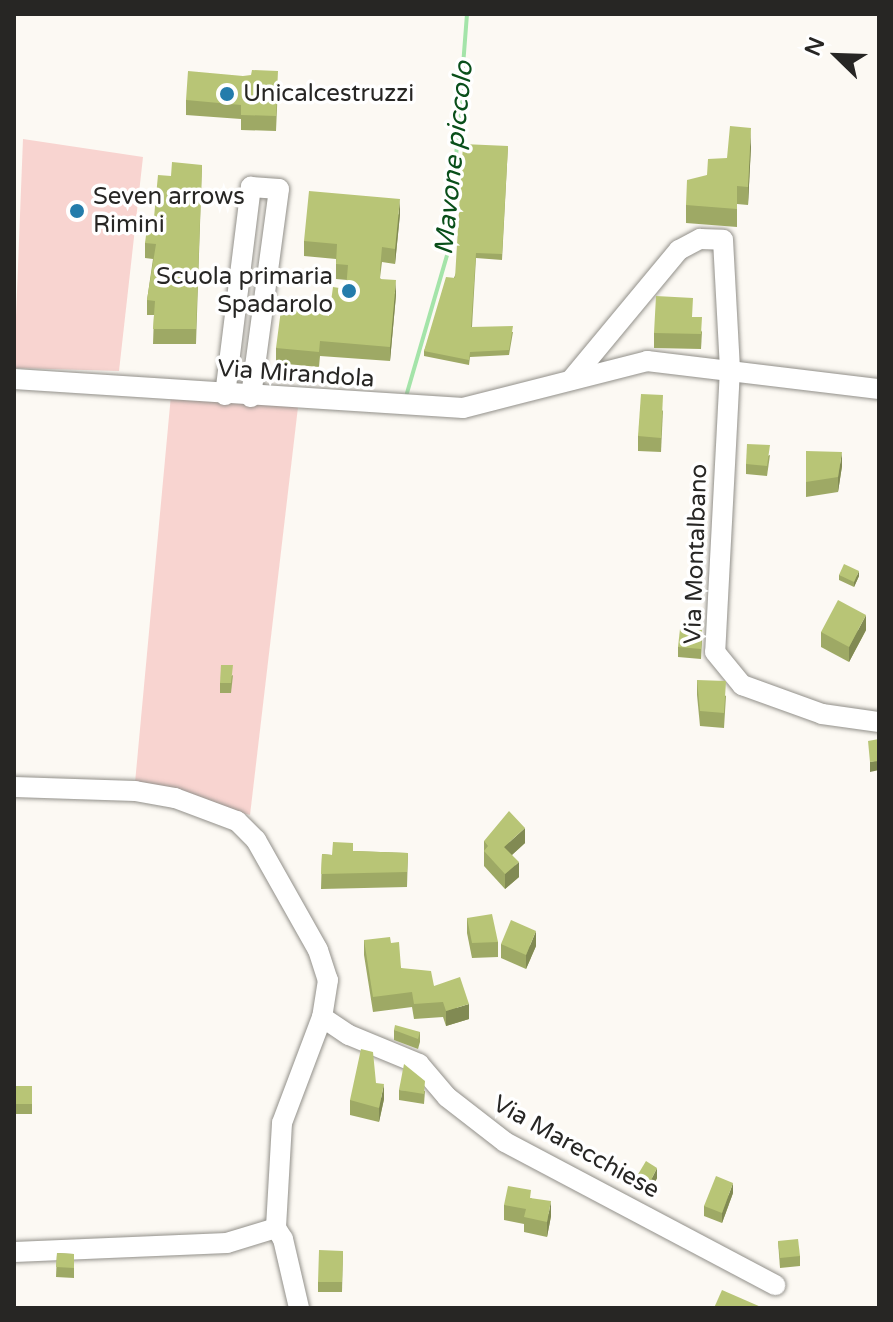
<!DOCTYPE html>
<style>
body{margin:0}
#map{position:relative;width:893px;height:1322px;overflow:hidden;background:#fcf9f3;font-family:"Varela Round",sans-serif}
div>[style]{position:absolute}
.green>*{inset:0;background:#f8d4d0}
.stream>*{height:4px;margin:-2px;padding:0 2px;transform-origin:2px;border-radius:2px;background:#a4e4a9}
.roads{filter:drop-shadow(0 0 2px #92908a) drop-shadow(0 0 2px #92908a)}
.minor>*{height:20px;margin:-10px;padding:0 10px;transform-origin:10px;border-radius:10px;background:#fff}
.wall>*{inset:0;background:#9ea965}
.shaded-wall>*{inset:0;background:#818a53}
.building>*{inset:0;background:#b8c576}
.dots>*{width:22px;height:22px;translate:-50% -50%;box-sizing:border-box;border:4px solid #fff;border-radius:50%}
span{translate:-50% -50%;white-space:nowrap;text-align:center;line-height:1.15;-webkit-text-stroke:7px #fff;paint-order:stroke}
.poi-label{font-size:24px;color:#272624}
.left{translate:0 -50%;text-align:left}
.right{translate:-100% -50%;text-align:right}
.street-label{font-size:24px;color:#272624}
.water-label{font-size:26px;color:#094f1a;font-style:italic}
.frame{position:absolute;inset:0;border:16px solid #272624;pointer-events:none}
.north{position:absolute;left:797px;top:16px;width:80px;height:80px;-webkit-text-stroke:6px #fff;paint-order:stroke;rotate:293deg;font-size:22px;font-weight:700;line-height:32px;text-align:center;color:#272624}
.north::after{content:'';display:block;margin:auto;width:28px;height:36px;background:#272624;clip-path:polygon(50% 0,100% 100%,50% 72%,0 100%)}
</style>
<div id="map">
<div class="green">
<div style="clip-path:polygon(23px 139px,143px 157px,119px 371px,14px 368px)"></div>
<div style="clip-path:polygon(171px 395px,298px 407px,250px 815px,135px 783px)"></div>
</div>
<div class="stream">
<div style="left:407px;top:393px;width:151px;rotate:-73.8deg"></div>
<div style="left:449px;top:248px;width:235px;rotate:-85.6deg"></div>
</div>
<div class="roads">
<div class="minor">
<div style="left:14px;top:379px;width:450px;rotate:3.7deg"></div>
<div style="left:463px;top:408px;width:190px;rotate:-14.3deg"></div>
<div style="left:647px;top:361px;width:234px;rotate:6.9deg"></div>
<div style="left:571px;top:380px;width:169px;rotate:-50.3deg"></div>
<div style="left:679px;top:250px;width:24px;rotate:-28deg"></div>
<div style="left:700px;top:239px;width:23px;rotate:2deg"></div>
<div style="left:723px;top:240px;width:129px;rotate:86.9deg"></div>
<div style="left:730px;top:369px;width:283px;rotate:93deg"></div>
<div style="left:715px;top:652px;width:43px;rotate:50.7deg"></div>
<div style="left:742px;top:685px;width:85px;rotate:19.9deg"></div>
<div style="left:822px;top:714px;width:58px;rotate:8deg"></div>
<div style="left:225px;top:395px;width:210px;rotate:-82.9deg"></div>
<div style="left:251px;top:187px;width:28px;rotate:4deg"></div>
<div style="left:279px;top:189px;width:210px;rotate:97.7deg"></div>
<div style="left:14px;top:787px;width:121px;rotate:1.9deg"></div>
<div style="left:135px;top:791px;width:41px;rotate:9.9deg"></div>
<div style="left:175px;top:798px;width:66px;rotate:20.4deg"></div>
<div style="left:237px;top:821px;width:27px;rotate:45deg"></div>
<div style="left:256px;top:840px;width:126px;rotate:60.6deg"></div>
<div style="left:318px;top:950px;width:32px;rotate:72deg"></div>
<div style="left:328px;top:980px;width:37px;rotate:99deg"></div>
<div style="left:322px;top:1017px;width:113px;rotate:110.7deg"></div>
<div style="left:282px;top:1123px;width:105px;rotate:93.3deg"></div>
<div style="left:276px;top:1228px;width:51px;rotate:163deg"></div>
<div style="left:227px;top:1243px;width:213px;rotate:177.6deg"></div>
<div style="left:322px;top:1017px;width:32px;rotate:34deg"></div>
<div style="left:349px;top:1035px;width:76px;rotate:22.5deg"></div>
<div style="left:419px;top:1064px;width:43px;rotate:49.7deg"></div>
<div style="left:447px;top:1097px;width:73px;rotate:37.8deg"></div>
<div style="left:505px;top:1142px;width:306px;rotate:27.9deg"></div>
<div style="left:276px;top:1228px;width:13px;rotate:58deg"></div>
<div style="left:283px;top:1239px;width:71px;rotate:76.9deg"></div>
</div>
</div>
<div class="wall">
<div style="clip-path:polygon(278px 86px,276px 131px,241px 130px,241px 119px,186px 115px,186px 100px)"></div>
<div style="clip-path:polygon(508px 146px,502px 260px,476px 258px,472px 327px,513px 332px,509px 355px,470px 357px,469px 365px,424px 356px,424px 351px)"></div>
<div style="clip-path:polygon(751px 146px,748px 205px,737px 204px,737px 227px,686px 223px,686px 205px,707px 175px,727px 158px)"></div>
<div style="clip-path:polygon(202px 165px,196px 344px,153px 344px,154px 315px,147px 315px,147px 300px,153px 259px,145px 258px,145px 243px,153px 228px,171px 176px)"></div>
<div style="clip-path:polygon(400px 214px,395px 264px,382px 262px,380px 278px,396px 295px,390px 361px,320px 356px,319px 367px,276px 363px,276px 348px,329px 316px,346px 289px,347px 280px,336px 279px,336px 259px,304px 256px,304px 241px)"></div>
<div style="clip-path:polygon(693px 317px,702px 332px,701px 349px,654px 348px,654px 333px)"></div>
<div style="clip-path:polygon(663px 410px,661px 452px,638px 451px,638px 436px)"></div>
<div style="clip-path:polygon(806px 451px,842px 466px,838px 492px,806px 497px)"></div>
<div style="clip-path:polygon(770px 455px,767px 476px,746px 474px,746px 464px)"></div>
<div style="clip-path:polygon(839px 575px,859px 576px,854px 587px,839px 580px)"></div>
<div style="clip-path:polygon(866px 630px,849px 662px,821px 647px,821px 632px)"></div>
<div style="clip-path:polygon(702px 640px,701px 659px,678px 657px,678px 647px)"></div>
<div style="clip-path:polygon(233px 675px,231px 693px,220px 693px,220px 683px)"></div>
<div style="clip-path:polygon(697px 680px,726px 696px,724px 728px,700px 726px,697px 695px)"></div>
<div style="clip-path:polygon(484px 841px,525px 843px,512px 855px,519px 877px,505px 889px,484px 866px)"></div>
<div style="clip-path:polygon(353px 851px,408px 853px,407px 887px,321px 889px,322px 854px,332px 855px)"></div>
<div style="clip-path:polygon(467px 918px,498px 942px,498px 957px,472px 958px,467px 933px)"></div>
<div style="clip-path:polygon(364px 940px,391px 943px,401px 968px,434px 986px,469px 1019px,446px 1026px,443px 1017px,414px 1019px,412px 1007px,373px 1012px,364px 955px)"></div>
<div style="clip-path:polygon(501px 944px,536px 946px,526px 969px,501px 958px)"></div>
<div style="clip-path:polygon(394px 1030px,420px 1032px,420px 1042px,418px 1049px,394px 1040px)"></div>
<div style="clip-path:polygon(14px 1086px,32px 1086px,32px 1114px,14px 1114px)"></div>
<div style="clip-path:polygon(399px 1090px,425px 1091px,424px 1104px,399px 1100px)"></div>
<div style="clip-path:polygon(384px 1099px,379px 1122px,350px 1115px,350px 1100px)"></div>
<div style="clip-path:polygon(637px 1176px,657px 1178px,650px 1192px,637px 1186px)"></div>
<div style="clip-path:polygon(733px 1193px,722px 1223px,704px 1216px,704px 1206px)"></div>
<div style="clip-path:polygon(531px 1198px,551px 1216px,547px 1237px,524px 1232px,524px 1224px,504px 1220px,504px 1205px)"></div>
<div style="clip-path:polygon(778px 1241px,800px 1256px,800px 1266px,780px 1268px)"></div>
<div style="clip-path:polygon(343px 1251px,342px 1292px,318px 1292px,318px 1282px)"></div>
<div style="clip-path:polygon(57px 1253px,74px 1254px,74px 1278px,56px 1277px)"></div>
</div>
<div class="shaded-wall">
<div style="clip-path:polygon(751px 128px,751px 146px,748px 205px,748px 187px)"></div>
<div style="clip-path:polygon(400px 199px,400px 214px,395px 264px,395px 249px)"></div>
<div style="clip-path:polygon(396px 280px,396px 295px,390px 361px,390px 347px)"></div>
<div style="clip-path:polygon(842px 452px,842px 466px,838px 492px,838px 477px)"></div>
<div style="clip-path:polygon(859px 571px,859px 576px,854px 587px,854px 582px)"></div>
<div style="clip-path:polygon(866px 615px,866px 630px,849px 662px,849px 647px)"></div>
<div style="clip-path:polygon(879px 760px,879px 770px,870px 772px,870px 762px)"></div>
<div style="clip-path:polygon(525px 828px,525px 843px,504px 862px,504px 847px)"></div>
<div style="clip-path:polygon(519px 862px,519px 877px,505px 889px,505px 874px)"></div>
<div style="clip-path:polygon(536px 931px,536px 946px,526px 969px,526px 955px)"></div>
<div style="clip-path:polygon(469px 1004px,469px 1019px,446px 1026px,446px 1011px)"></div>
<div style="clip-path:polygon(384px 1084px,384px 1099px,379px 1122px,379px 1108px)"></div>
<div style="clip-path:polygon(657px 1168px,657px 1178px,650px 1192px,650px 1182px)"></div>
<div style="clip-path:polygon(733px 1183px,733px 1193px,722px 1223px,722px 1213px)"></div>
<div style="clip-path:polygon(551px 1201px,551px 1216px,547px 1237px,547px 1222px)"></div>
</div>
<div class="building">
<div style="clip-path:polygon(252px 70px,278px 71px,276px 116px,241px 115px,241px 105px,186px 100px,188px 71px,243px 76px,251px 75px)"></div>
<div style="clip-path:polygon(730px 126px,751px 128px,748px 187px,737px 186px,737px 209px,686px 205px,687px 180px,707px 175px,708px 159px,727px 158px)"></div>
<div style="clip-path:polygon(463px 144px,508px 146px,502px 254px,476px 253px,471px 327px,513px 326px,509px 350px,470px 352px,469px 360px,424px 351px,446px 277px,455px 278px)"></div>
<div style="clip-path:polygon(172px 162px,202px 165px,196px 329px,153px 329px,155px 301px,147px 300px,156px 244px,145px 243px,147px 228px,153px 228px,158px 175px,171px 176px)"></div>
<div style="clip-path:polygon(309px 191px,400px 199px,395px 249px,382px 247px,380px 270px,380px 279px,396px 280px,390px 347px,320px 341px,319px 352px,276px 348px,282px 302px,329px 316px,333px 287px,346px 289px,348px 265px,336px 264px,337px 244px,304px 241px)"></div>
<div style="clip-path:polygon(656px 296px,693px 298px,692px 317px,702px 317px,701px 334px,654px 333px)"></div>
<div style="clip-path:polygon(641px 394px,663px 395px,661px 438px,638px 436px)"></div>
<div style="clip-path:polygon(747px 444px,770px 445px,767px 466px,746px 464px)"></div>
<div style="clip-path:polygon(806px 451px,842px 452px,838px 477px,806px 482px)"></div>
<div style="clip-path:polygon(844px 564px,859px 571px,854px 582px,839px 575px)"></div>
<div style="clip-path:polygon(838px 600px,866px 615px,849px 647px,821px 632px)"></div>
<div style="clip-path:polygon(680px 629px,702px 630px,701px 649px,678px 647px)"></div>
<div style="clip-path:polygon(221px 665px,233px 665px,231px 683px,220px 683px)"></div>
<div style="clip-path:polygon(697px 680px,726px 681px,724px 713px,700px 711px)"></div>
<div style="clip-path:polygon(879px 739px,879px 761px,870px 762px,868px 741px)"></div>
<div style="clip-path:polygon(509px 811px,525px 828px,504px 847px,519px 862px,505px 874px,484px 851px,488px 846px,484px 841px)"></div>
<div style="clip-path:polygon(333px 842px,353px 843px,353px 851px,408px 853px,407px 872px,321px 874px,322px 854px,332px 855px)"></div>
<div style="clip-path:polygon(492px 914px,498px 942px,472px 943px,467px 918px)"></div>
<div style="clip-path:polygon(511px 920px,536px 931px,526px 955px,501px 944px)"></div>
<div style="clip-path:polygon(390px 937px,391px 943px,399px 942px,401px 968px,431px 971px,434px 986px,460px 977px,469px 1004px,446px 1011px,443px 1002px,414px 1004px,412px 992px,373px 997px,364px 940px)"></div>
<div style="clip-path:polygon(395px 1025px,420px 1032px,418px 1039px,394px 1030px)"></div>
<div style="clip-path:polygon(361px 1049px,373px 1052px,376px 1083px,384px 1084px,379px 1108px,350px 1100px)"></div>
<div style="clip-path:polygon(404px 1064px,425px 1081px,424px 1094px,399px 1090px)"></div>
<div style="clip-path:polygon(14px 1086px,32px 1086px,32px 1104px,14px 1104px)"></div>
<div style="clip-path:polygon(646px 1161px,657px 1168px,650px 1182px,637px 1176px)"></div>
<div style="clip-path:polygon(716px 1176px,733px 1183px,722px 1213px,704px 1206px)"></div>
<div style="clip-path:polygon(508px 1186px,531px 1190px,530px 1198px,551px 1201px,547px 1222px,524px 1217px,526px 1209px,504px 1205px)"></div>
<div style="clip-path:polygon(798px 1239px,800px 1256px,780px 1258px,778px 1241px)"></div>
<div style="clip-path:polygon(319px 1250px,343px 1251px,342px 1282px,318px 1282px)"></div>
<div style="clip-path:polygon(57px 1253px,74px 1254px,74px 1268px,56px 1267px)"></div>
<div style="clip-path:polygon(722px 1290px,761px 1307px,761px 1308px,714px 1308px)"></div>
</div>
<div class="dots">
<div style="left:227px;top:94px;background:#247cab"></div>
<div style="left:77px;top:211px;background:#247cab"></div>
<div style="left:349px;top:291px;background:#247cab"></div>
</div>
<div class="poi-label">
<span class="left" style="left:243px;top:94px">Unicalcestruzzi</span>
<span class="left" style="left:93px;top:211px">Seven arrows<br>Rimini</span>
<span class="right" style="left:333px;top:291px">Scuola primaria<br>Spadarolo</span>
</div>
<div class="street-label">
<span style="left:296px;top:374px;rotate:4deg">Via Mirandola</span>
<span style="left:696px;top:554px;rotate:-88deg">Via Montalbano</span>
<span style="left:576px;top:1147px;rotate:29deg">Via Marecchiese</span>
</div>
<div class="water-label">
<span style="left:454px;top:158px;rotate:-84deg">Mavone piccolo</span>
</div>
<div class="frame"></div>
<div class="north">N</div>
</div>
